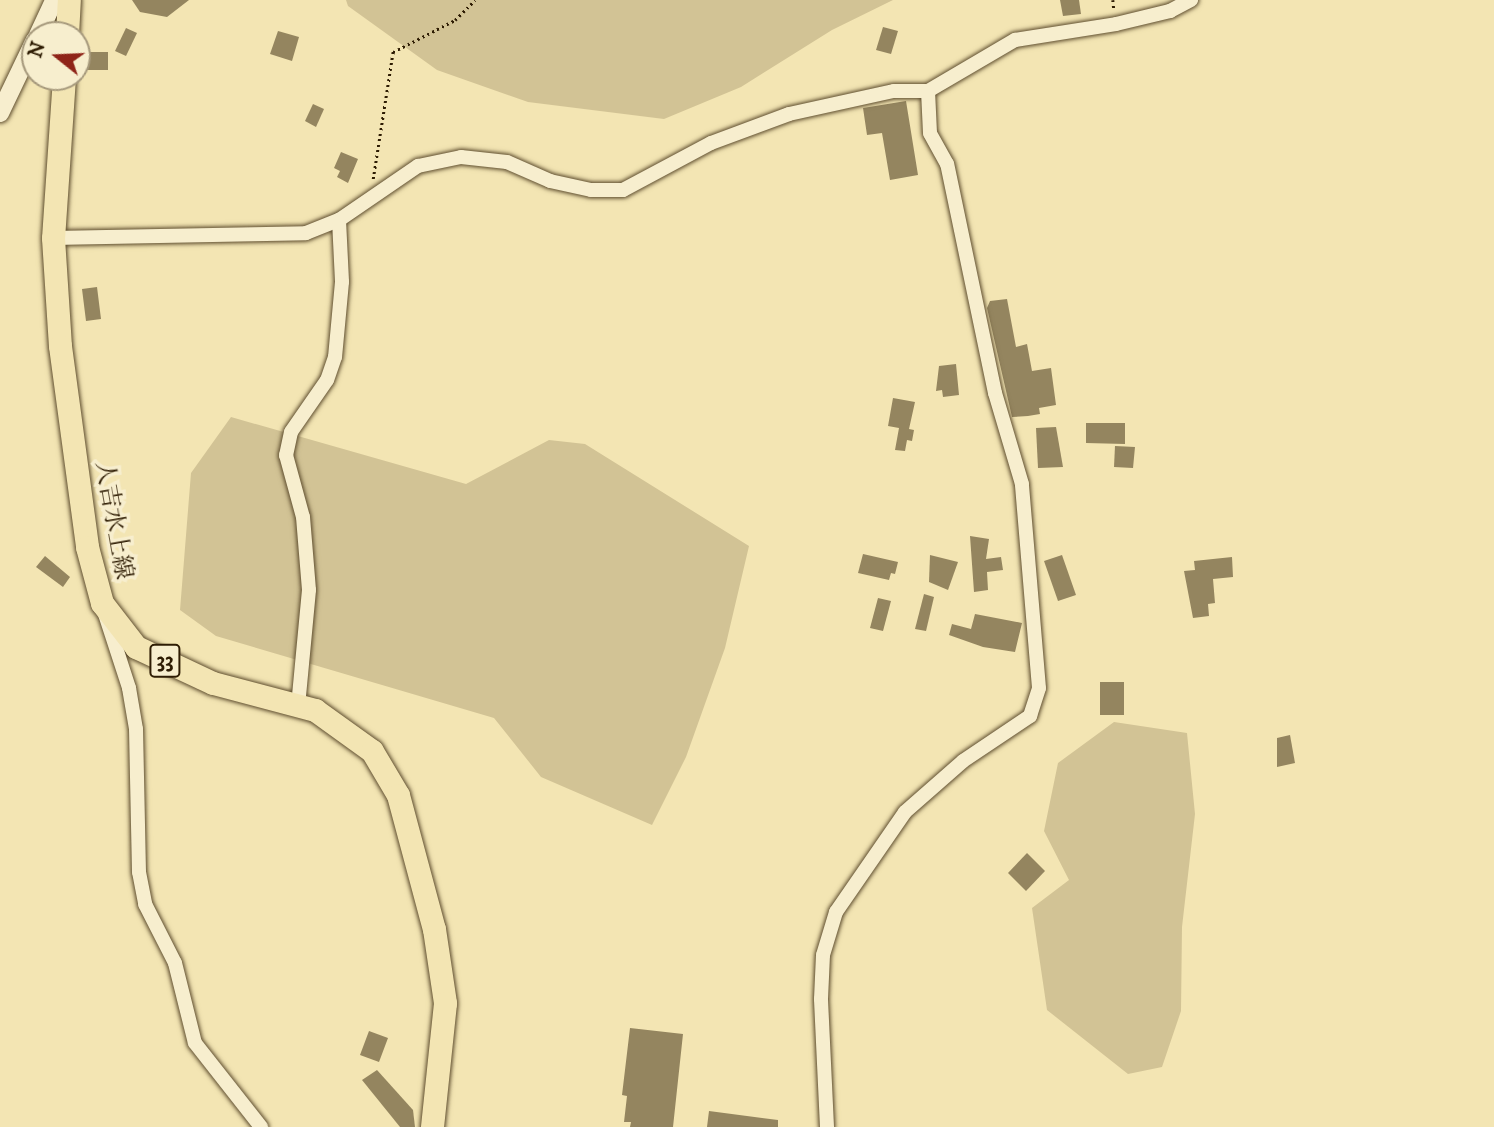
<!DOCTYPE html>
<meta charset="utf-8">
<style>
body{margin:0}
#map{position:relative;width:1494px;height:1127px;overflow:hidden;background:#f3e5b3;font-family:"IM FELL DW Pica","Noto Serif JP",serif}
div>[style]{position:absolute}
.green>*{inset:0;background:#d2c395}
.building>*{inset:0;background:#94855f}
.path>*{height:2.5px;margin-top:-1.25px;transform-origin:0;background:repeating-linear-gradient(90deg,#2e1c03 0 2px,transparent 0 5.5px)}
.roads{filter:drop-shadow(0 0 2px #5f4e2f) drop-shadow(0 0 2px #5f4e2f)}
.minor>*{height:14px;margin:-7px;padding:0 7px;transform-origin:7px;border-radius:7px;background:#f7eece}
.tertiary>*{height:18px;margin:-9px;padding:0 9px;transform-origin:9px;border-radius:9px;background:#f7eece}
.primary>*{height:23px;margin:-11.5px;padding:0 11.5px;transform-origin:11.5px;border-radius:11.5px;background:#f3e5b3}
span{translate:-50% -50%;white-space:nowrap;text-align:center;line-height:1.15;-webkit-text-stroke:7px #f7eece;paint-order:stroke}
.shield-label span{padding:2px 5px;background:#f7eece;border:2px solid;border-radius:5px;-webkit-text-stroke-width:0}
.shield-label{font-size:23px;color:#2e1c03;font-weight:700}
.street-label{font-size:24px;color:#2e1c03}
.north{position:absolute;left:21px;top:21px;width:70px;height:70px;box-sizing:border-box;background:#f7eece;border:2px solid #a79a7d;border-radius:50%;rotate:288deg;font-size:19px;font-weight:700;line-height:28px;text-align:center;color:#2e1c03}
.north::after{content:'';display:block;margin:auto;width:24px;height:32px;background:#8f2418;clip-path:polygon(50% 0,100% 100%,50% 72%,0 100%)}
</style>
<div id="map">
<div class="green">
<div style="clip-path:polygon(346px 0,893px 0,832px 30px,741px 87px,664px 119px,528px 102px,437px 70px,348px 6px)"></div>
<div style="clip-path:polygon(231px 417px,466px 484px,549px 440px,585px 444px,749px 546px,725px 648px,686px 757px,652px 825px,541px 777px,494px 718px,216px 636px,180px 610px,191px 473px)"></div>
<div style="clip-path:polygon(1114px 722px,1187px 733px,1195px 814px,1182px 927px,1181px 1011px,1162px 1067px,1128px 1074px,1047px 1010px,1032px 908px,1069px 880px,1044px 831px,1058px 763px)"></div>
</div>
<div class="building">
<div style="clip-path:polygon(132px 0,189px 0,167px 17px,140px 12px)"></div>
<div style="clip-path:polygon(1060px 0,1079px 0,1081px 14px,1063px 16px)"></div>
<div style="clip-path:polygon(883px 27px,898px 31px,891px 54px,876px 50px)"></div>
<div style="clip-path:polygon(126px 28px,137px 33px,126px 56px,115px 51px)"></div>
<div style="clip-path:polygon(278px 31px,299px 37px,292px 61px,270px 54px)"></div>
<div style="clip-path:polygon(83px 52px,108px 52px,108px 70px,83px 70px)"></div>
<div style="clip-path:polygon(906px 101px,918px 175px,890px 180px,882px 133px,867px 135px,863px 108px)"></div>
<div style="clip-path:polygon(313px 104px,324px 109px,316px 127px,305px 121px)"></div>
<div style="clip-path:polygon(341px 152px,358px 159px,348px 183px,337px 177px,340px 171px,334px 168px)"></div>
<div style="clip-path:polygon(97px 287px,101px 319px,86px 321px,82px 289px)"></div>
<div style="clip-path:polygon(1007px 299px,1016px 347px,1027px 344px,1032px 371px,1051px 368px,1056px 405px,1039px 408px,1040px 414px,1028px 416px,1012px 417px,987px 308px,990px 301px)"></div>
<div style="clip-path:polygon(956px 364px,959px 395px,943px 397px,942px 390px,936px 391px,939px 366px)"></div>
<div style="clip-path:polygon(893px 398px,915px 402px,909px 429px,914px 430px,912px 441px,907px 440px,905px 451px,895px 450px,899px 428px,888px 426px)"></div>
<div style="clip-path:polygon(1086px 423px,1125px 423px,1125px 444px,1086px 443px)"></div>
<div style="clip-path:polygon(1056px 427px,1063px 467px,1038px 468px,1036px 428px)"></div>
<div style="clip-path:polygon(1115px 446px,1135px 447px,1133px 468px,1114px 467px)"></div>
<div style="clip-path:polygon(970px 536px,989px 539px,986px 559px,1001px 557px,1003px 570px,987px 572px,988px 590px,974px 592px)"></div>
<div style="clip-path:polygon(863px 554px,898px 562px,895px 574px,891px 573px,889px 580px,858px 573px)"></div>
<div style="clip-path:polygon(930px 555px,958px 562px,948px 590px,929px 582px)"></div>
<div style="clip-path:polygon(1062px 555px,1076px 595px,1058px 601px,1044px 561px)"></div>
<div style="clip-path:polygon(45px 556px,70px 577px,63px 587px,36px 567px)"></div>
<div style="clip-path:polygon(1232px 557px,1233px 577px,1213px 579px,1215px 603px,1208px 604px,1209px 616px,1193px 618px,1184px 571px,1195px 570px,1194px 561px)"></div>
<div style="clip-path:polygon(924px 594px,934px 597px,926px 631px,915px 629px)"></div>
<div style="clip-path:polygon(878px 598px,891px 601px,883px 631px,870px 628px)"></div>
<div style="clip-path:polygon(975px 614px,1022px 623px,1015px 652px,983px 647px,949px 635px,952px 624px,971px 629px)"></div>
<div style="clip-path:polygon(1100px 682px,1124px 682px,1124px 715px,1100px 715px)"></div>
<div style="clip-path:polygon(1290px 735px,1295px 763px,1277px 767px,1277px 738px)"></div>
<div style="clip-path:polygon(1027px 853px,1045px 871px,1026px 891px,1008px 873px)"></div>
<div style="clip-path:polygon(630px 1028px,683px 1034px,673px 1127px,630px 1127px,631px 1122px,624px 1122px,627px 1096px,622px 1095px)"></div>
<div style="clip-path:polygon(369px 1031px,388px 1038px,379px 1062px,360px 1055px)"></div>
<div style="clip-path:polygon(377px 1070px,413px 1110px,415px 1127px,400px 1127px,362px 1080px)"></div>
<div style="clip-path:polygon(709px 1111px,778px 1120px,778px 1127px,707px 1127px)"></div>
</div>
<div class="path">
<div style="left:1113px;top:0;width:10px;rotate:84deg"></div>
<div style="left:373px;top:179px;width:129px;rotate:-81.1deg"></div>
<div style="left:393px;top:52px;width:70px;rotate:-27.3deg"></div>
<div style="left:455px;top:20px;width:28px;rotate:-45deg"></div>
</div>
<div class="roads">
<div class="minor">
<div style="left:339px;top:220px;width:96px;rotate:-34.4deg"></div>
<div style="left:418px;top:166px;width:44px;rotate:-11.8deg"></div>
<div style="left:461px;top:157px;width:46px;rotate:6.2deg"></div>
<div style="left:507px;top:162px;width:47px;rotate:23.8deg"></div>
<div style="left:550px;top:181px;width:42px;rotate:12.4deg"></div>
<div style="left:591px;top:190px;width:32px"></div>
<div style="left:623px;top:190px;width:100px;rotate:-28.1deg"></div>
<div style="left:711px;top:143px;width:83px;rotate:-20.4deg"></div>
<div style="left:789px;top:114px;width:107px;rotate:-12.4deg"></div>
<div style="left:894px;top:91px;width:34px"></div>
<div style="left:928px;top:91px;width:101px;rotate:-30.4deg"></div>
<div style="left:1015px;top:40px;width:102px;rotate:-9deg"></div>
<div style="left:1116px;top:24px;width:56px;rotate:-13.5deg"></div>
<div style="left:1170px;top:11px;width:24px;rotate:-28deg"></div>
<div style="left:53px;top:238px;width:253px;rotate:-1.1deg"></div>
<div style="left:306px;top:233px;width:35px;rotate:-22deg"></div>
<div style="left:339px;top:220px;width:62px;rotate:87.2deg"></div>
<div style="left:342px;top:282px;width:75px;rotate:95.3deg"></div>
<div style="left:335px;top:357px;width:24px;rotate:109deg"></div>
<div style="left:327px;top:380px;width:63px;rotate:124.7deg"></div>
<div style="left:291px;top:432px;width:24px;rotate:102deg"></div>
<div style="left:286px;top:455px;width:64px;rotate:74.7deg"></div>
<div style="left:303px;top:517px;width:73px;rotate:85.3deg"></div>
<div style="left:309px;top:590px;width:117px;rotate:95.4deg"></div>
<div style="left:105px;top:614px;width:78px;rotate:72deg"></div>
<div style="left:129px;top:688px;width:42px;rotate:80.3deg"></div>
<div style="left:136px;top:729px;width:143px;rotate:88.8deg"></div>
<div style="left:139px;top:872px;width:33px;rotate:79deg"></div>
<div style="left:145px;top:904px;width:66px;rotate:63deg"></div>
<div style="left:175px;top:963px;width:82px;rotate:76deg"></div>
<div style="left:195px;top:1043px;width:107px;rotate:51.8deg"></div>
<div style="left:827px;top:1127px;width:128px;rotate:-92.7deg"></div>
<div style="left:821px;top:999px;width:44px;rotate:-87.4deg"></div>
<div style="left:823px;top:955px;width:45px;rotate:-73.2deg"></div>
<div style="left:836px;top:912px;width:121px;rotate:-55.4deg"></div>
<div style="left:905px;top:812px;width:77px;rotate:-41.3deg"></div>
<div style="left:963px;top:761px;width:81px;rotate:-33.9deg"></div>
<div style="left:1030px;top:716px;width:29px;rotate:-72deg"></div>
<div style="left:1039px;top:688px;width:205px;rotate:-94.8deg"></div>
<div style="left:1022px;top:484px;width:95px;rotate:-106.5deg"></div>
<div style="left:995px;top:393px;width:234px;rotate:-101.8deg"></div>
<div style="left:947px;top:164px;width:35px;rotate:-119deg"></div>
<div style="left:930px;top:133px;width:42px;rotate:-92.7deg"></div>
</div>
<div class="tertiary">
<div style="left:38px;top:35px;width:38px;rotate:-65deg"></div>
<div style="left:0;top:113px;width:81px;rotate:-64.4deg"></div>
</div>
<div class="primary">
<div style="left:67px;top:35px;width:35px;rotate:-87deg"></div>
<div style="left:64px;top:77px;width:161px;rotate:93.9deg"></div>
<div style="left:53px;top:238px;width:108px;rotate:86.3deg"></div>
<div style="left:60px;top:346px;width:203px;rotate:82.3deg"></div>
<div style="left:87px;top:547px;width:58px;rotate:75deg"></div>
<div style="left:102px;top:603px;width:56px;rotate:52.3deg"></div>
<div style="left:136px;top:647px;width:85px;rotate:25.1deg"></div>
<div style="left:213px;top:683px;width:106px;rotate:14.8deg"></div>
<div style="left:315px;top:710px;width:70px;rotate:35.7deg"></div>
<div style="left:372px;top:751px;width:51px;rotate:59.4deg"></div>
<div style="left:398px;top:795px;width:139px;rotate:75deg"></div>
<div style="left:434px;top:929px;width:75px;rotate:81.5deg"></div>
<div style="left:445px;top:1003px;width:125px;rotate:96deg"></div>
</div>
</div>
<div class="shield-label">
<span style="left:165px;top:661px">33</span>
</div>
<div class="street-label">
<span style="left:113px;top:520px;rotate:80deg">人吉水上線</span>
</div>
<div class="north">N</div>
</div>
